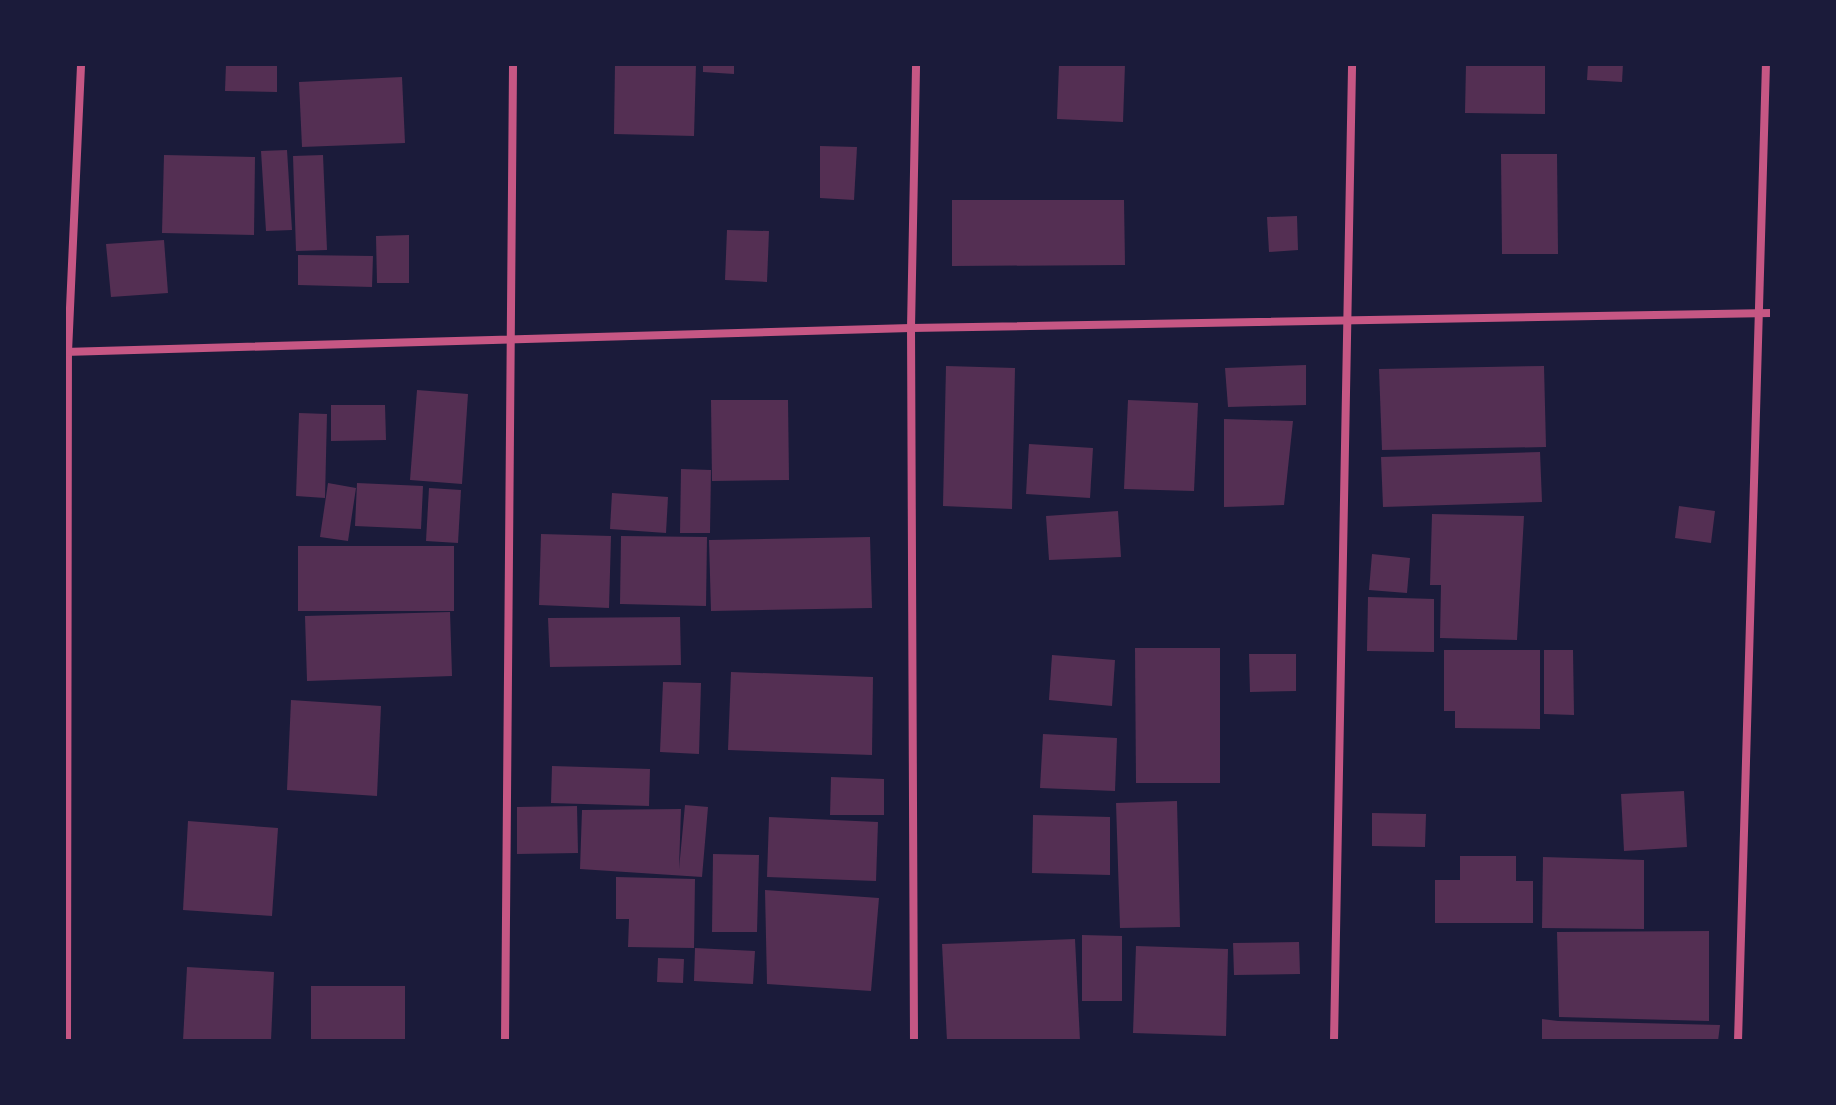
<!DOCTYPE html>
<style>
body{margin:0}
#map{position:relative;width:1836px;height:1105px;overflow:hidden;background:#1b1b3a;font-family:Quicksand,sans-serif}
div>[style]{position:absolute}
.building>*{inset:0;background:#542f53}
.minor>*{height:8px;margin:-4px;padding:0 4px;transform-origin:4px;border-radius:4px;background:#c65784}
span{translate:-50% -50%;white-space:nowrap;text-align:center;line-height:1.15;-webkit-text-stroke:6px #1b1b3a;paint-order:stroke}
.frame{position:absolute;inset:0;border:66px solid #1b1b3a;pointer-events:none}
</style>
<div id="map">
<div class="building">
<div style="clip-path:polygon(226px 64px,277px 64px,277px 92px,225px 91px)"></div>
<div style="clip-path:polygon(615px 64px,696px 64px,694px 136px,614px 134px)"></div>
<div style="clip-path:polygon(703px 64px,734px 64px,734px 74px,703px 72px)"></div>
<div style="clip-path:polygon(1059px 64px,1125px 64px,1123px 122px,1057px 119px)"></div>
<div style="clip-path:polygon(1466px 64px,1545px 64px,1545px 114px,1465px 113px)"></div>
<div style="clip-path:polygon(1588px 64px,1623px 64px,1622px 82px,1587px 80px)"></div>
<div style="clip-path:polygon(402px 77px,405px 143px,302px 147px,299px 82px)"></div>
<div style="clip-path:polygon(820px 146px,857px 147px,854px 200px,820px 198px)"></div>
<div style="clip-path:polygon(287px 150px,292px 230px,266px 231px,261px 151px)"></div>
<div style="clip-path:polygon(1501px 154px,1557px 154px,1558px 254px,1502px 254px)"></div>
<div style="clip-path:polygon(164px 155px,255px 157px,254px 235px,162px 233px)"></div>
<div style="clip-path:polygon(323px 155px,327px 250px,296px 251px,293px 156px)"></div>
<div style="clip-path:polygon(952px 200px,1124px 200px,1125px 265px,952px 266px)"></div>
<div style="clip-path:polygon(1297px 216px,1298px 250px,1269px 252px,1267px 217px)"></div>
<div style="clip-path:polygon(727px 230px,769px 231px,767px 282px,725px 280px)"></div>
<div style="clip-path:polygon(409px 235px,409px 283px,377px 283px,376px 236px)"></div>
<div style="clip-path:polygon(164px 240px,168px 293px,111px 297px,106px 244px)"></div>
<div style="clip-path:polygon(298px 255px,373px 256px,372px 287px,298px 285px)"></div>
<div style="clip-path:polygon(1306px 365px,1306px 405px,1228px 407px,1225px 368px)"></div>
<div style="clip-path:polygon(946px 366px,1015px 368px,1012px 509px,943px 506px)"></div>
<div style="clip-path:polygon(1544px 366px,1546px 447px,1382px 450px,1379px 369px)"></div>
<div style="clip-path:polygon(417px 390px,468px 394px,462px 484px,410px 480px)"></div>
<div style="clip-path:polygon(711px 400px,788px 400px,789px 480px,712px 481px)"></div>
<div style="clip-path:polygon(1128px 400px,1198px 403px,1194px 491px,1124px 489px)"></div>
<div style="clip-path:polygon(331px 405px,385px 405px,386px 440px,331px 441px)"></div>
<div style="clip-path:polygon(299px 413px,327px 414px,325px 498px,296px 496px)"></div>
<div style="clip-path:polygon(1224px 419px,1293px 421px,1284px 505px,1224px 507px)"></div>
<div style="clip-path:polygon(1029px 444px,1093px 448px,1090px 498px,1026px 494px)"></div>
<div style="clip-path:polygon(1540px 452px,1542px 502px,1383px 507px,1381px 457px)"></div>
<div style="clip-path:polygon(681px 469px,711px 470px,710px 533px,680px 533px)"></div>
<div style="clip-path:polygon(328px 483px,356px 488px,348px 541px,320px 537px)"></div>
<div style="clip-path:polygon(357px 483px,423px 486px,421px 529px,355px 526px)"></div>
<div style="clip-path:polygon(429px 488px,461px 490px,458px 543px,426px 541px)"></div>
<div style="clip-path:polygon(612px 493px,668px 497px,666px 533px,610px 529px)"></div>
<div style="clip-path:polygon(1679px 506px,1715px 511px,1711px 543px,1675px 538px)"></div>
<div style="clip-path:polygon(1118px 511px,1121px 557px,1049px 560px,1046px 516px)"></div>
<div style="clip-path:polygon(1432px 514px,1524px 516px,1517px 640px,1440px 638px,1441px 585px,1430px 585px)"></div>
<div style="clip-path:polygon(541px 534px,611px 536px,609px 608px,539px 605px)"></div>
<div style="clip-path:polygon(621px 536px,707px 537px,706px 606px,620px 604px)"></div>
<div style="clip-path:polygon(870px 537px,872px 608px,711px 611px,709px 540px)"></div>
<div style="clip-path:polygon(298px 546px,454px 546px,454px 611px,298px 611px)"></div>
<div style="clip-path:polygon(1372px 554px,1410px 558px,1407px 593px,1369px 590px)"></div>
<div style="clip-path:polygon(1368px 597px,1434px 599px,1434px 652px,1367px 651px)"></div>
<div style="clip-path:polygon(450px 612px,452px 676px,307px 681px,305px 616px)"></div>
<div style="clip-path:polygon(680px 617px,681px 665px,550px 667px,548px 618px)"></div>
<div style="clip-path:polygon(1135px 648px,1220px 648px,1220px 783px,1136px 783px)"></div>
<div style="clip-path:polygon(1444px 650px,1540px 650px,1540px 729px,1455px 728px,1455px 711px,1444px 711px)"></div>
<div style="clip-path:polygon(1544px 650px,1573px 650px,1574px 715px,1544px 714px)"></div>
<div style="clip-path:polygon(1249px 654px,1296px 654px,1296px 691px,1250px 692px)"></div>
<div style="clip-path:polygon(1052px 655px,1115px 660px,1112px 706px,1049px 700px)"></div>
<div style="clip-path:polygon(731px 672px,873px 677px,872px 755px,728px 750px)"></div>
<div style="clip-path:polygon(663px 682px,701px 683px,699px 754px,660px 752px)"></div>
<div style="clip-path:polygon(291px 700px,381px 706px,377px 796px,287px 790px)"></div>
<div style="clip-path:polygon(1043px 734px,1117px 738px,1115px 791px,1040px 788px)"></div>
<div style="clip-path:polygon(552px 766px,650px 769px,649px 806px,551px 803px)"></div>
<div style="clip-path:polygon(831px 777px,884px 779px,884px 815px,830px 815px)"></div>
<div style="clip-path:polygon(1684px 791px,1687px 847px,1624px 851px,1621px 794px)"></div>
<div style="clip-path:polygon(1177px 801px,1180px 927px,1120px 928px,1116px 803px)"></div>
<div style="clip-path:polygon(685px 805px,708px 807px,702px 877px,580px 869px,582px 810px,681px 809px,679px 869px)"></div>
<div style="clip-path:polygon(577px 806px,578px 853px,517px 854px,517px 807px)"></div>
<div style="clip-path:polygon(1372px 813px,1426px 814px,1425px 847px,1372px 846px)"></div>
<div style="clip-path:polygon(1033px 815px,1110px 817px,1110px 875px,1032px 873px)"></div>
<div style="clip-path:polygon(769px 817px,878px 822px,876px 881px,767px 877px)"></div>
<div style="clip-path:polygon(188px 821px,278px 828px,272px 916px,183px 910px)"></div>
<div style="clip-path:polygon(713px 854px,759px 855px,757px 932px,712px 932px)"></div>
<div style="clip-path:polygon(1460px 856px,1516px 856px,1516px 881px,1533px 881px,1533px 923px,1435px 923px,1435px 880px,1460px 880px)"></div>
<div style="clip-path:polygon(1543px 857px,1644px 860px,1644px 929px,1542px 928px)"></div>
<div style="clip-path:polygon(616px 877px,695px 879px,694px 948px,628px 947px,629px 919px,616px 919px)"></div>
<div style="clip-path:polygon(765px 890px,879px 898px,871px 991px,767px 984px)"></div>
<div style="clip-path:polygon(1709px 931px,1709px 1021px,1559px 1017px,1557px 932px)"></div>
<div style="clip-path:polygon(1082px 935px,1122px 936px,1122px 1001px,1082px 1001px)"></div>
<div style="clip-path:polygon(1075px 939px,1080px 1041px,947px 1041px,942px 944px)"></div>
<div style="clip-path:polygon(1299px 942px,1300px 974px,1234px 975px,1233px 943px)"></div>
<div style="clip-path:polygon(1136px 946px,1228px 949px,1226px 1036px,1133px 1033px)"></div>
<div style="clip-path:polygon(695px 948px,755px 951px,753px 984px,694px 981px)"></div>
<div style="clip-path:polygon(658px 958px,684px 959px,683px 983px,657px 982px)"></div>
<div style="clip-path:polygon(187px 967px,274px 972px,271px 1041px,183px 1041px)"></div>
<div style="clip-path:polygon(311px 986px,405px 986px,405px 1041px,311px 1041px)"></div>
<div style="clip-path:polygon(1542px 1019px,1558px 1021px,1720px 1025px,1718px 1041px,1542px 1041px)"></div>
</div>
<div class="minor">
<div style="left:64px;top:352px;width:847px;rotate:-1.62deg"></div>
<div style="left:911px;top:328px;width:861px;rotate:-1deg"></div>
<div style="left:67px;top:1041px;width:689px;rotate:-89.92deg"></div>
<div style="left:68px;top:352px;width:288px;rotate:-87.4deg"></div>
<div style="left:505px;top:1041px;width:977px;rotate:-89.53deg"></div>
<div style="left:914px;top:1041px;width:713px;rotate:-90.24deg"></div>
<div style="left:911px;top:328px;width:264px;rotate:-88.9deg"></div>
<div style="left:1334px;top:1041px;width:977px;rotate:-88.94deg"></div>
<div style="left:1738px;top:1041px;width:977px;rotate:-88.36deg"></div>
</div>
<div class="frame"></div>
</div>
